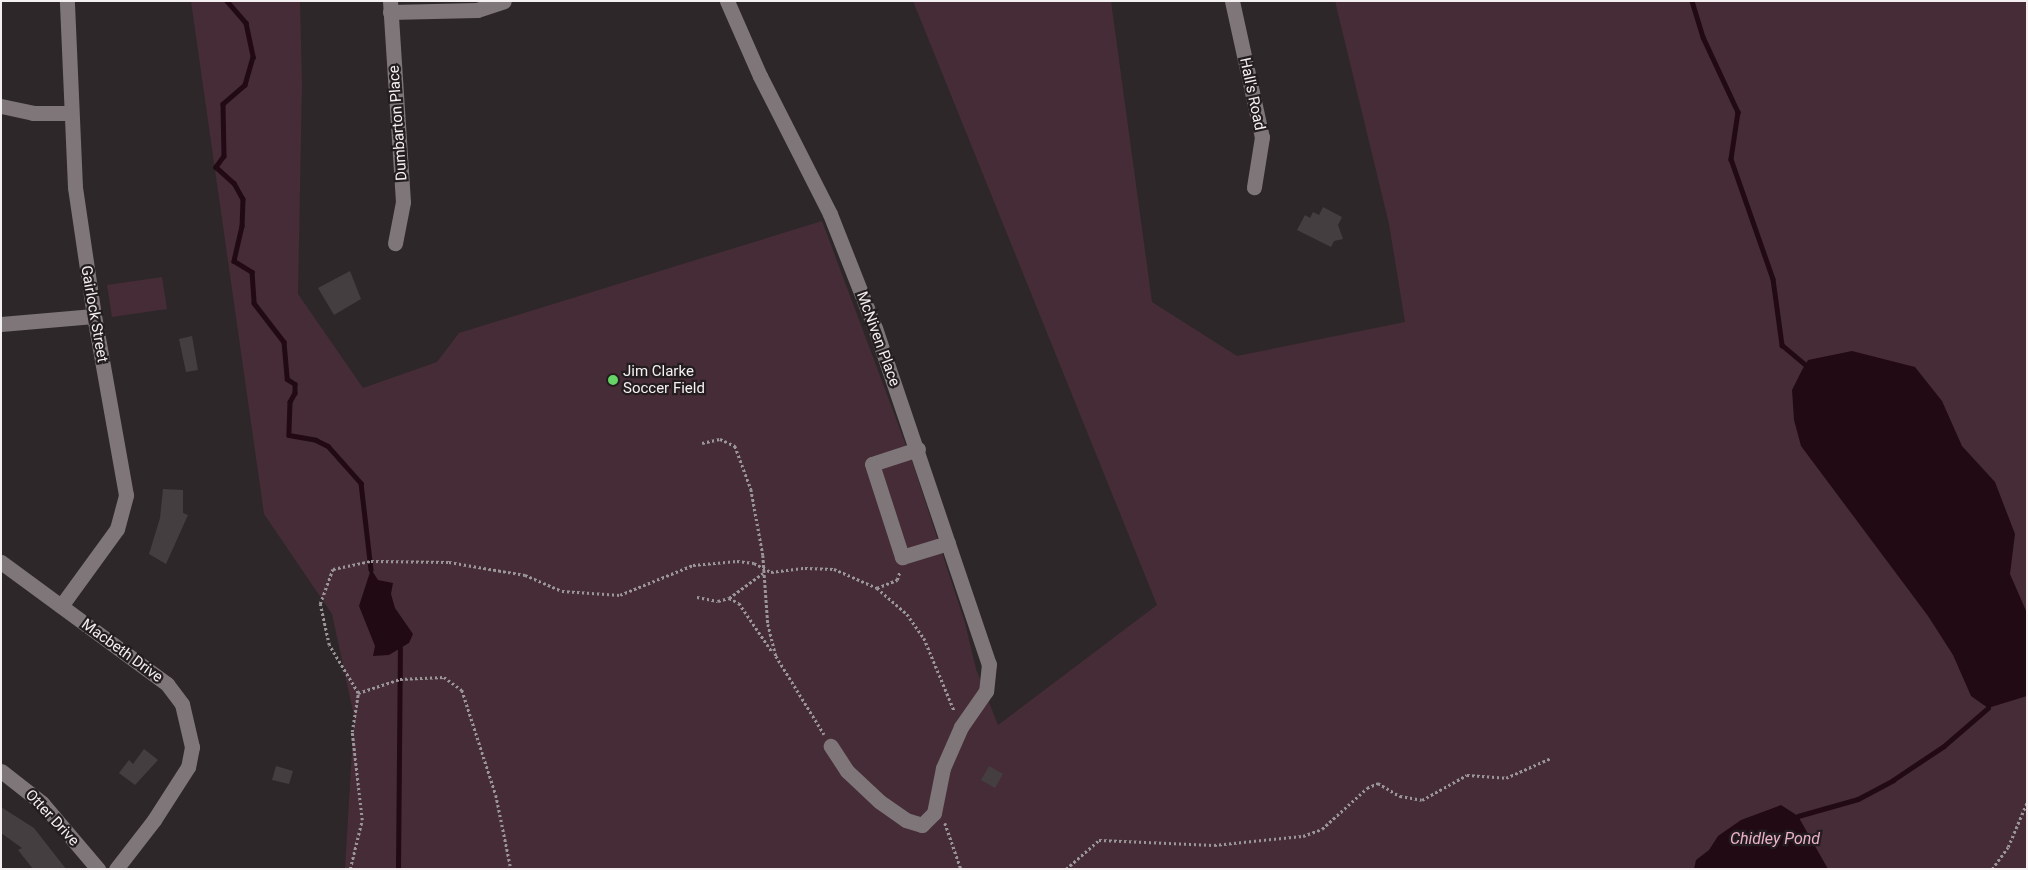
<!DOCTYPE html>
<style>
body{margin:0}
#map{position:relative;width:2028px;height:870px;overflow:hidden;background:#2d2729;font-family:Roboto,sans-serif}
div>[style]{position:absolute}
.green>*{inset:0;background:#462c36}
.water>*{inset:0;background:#220a15}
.stream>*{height:4.5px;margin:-2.25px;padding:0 2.25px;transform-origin:2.25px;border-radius:2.25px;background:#220a15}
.building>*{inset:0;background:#453e41}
.path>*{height:2.5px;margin-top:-1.25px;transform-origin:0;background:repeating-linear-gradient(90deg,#9a9596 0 2.5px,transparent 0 5px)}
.minor>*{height:15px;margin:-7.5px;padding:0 7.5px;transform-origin:7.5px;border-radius:7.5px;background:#7e7679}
.dots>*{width:14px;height:14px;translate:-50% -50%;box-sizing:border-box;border:2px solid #241d20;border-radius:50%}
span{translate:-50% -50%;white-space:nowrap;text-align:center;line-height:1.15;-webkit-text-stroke:4.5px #241d20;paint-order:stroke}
.street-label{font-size:15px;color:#f4f0f1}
.poi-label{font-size:15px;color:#f4f0f1}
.left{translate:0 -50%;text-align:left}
.water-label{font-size:16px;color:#eeb2c9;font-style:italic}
.frame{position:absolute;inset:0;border:2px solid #f4f0f1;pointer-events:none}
</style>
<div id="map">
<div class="green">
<div style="clip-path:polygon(191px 1px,300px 1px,302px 84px,298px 294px,363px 388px,437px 362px,459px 333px,822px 221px,913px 464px,965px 623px,976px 669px,998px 725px,1157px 605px,913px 1px,1111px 1px,1152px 302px,1237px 356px,1405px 322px,1389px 224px,1335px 1px,2027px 1px,2027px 869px,345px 869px,354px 716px,332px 614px,264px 514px)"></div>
<div style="clip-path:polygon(162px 277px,167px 309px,112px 317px,107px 285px)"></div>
</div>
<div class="water">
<div style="clip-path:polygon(1852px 351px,1915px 367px,1942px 401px,1962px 446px,1995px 482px,2015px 534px,2010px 574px,2027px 613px,2027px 696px,1988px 708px,1971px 696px,1953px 655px,1928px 616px,1801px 446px,1794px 420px,1792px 390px,1802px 370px,1808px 360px)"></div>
<div style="clip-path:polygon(371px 569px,378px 580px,393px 583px,391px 594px,395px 608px,413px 634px,409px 643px,389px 655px,373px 656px,375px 646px,359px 606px)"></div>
<div style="clip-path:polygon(1781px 805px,1798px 816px,1828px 869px,1694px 869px,1696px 860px,1709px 850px,1718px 836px,1741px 820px)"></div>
</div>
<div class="stream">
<div style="left:227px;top:1px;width:29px;rotate:49deg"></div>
<div style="left:246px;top:23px;width:35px;rotate:78deg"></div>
<div style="left:253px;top:57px;width:29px;rotate:106deg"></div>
<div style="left:245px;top:85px;width:29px;rotate:139deg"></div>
<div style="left:223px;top:104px;width:52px;rotate:88.9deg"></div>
<div style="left:224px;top:156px;width:14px;rotate:126deg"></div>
<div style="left:216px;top:167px;width:24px;rotate:42deg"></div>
<div style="left:234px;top:183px;width:18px;rotate:61deg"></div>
<div style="left:243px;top:199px;width:27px;rotate:92deg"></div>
<div style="left:242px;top:226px;width:36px;rotate:103deg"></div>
<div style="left:234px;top:261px;width:21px;rotate:31deg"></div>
<div style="left:252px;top:272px;width:31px;rotate:86deg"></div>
<div style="left:254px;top:303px;width:49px;rotate:52.4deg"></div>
<div style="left:284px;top:342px;width:37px;rotate:85deg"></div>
<div style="left:287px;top:379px;width:9px;rotate:32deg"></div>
<div style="left:295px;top:384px;width:9px;rotate:90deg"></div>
<div style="left:295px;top:393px;width:10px;rotate:119deg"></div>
<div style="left:290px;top:402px;width:33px;rotate:92deg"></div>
<div style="left:289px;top:435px;width:27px;rotate:10deg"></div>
<div style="left:316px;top:440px;width:13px;rotate:27deg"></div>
<div style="left:328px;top:446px;width:50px;rotate:48.3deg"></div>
<div style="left:361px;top:483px;width:87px;rotate:83.4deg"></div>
<div style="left:1692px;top:1px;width:38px;rotate:73deg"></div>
<div style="left:1703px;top:37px;width:83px;rotate:65deg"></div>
<div style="left:1738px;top:112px;width:48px;rotate:98.5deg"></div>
<div style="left:1731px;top:159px;width:127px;rotate:70.7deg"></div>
<div style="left:1773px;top:279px;width:67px;rotate:82.2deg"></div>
<div style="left:1782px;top:345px;width:31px;rotate:40deg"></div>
<div style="left:1798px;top:816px;width:62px;rotate:-15.8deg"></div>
<div style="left:1858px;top:799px;width:40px;rotate:-28deg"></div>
<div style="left:1893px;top:780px;width:61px;rotate:-33.7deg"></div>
<div style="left:1944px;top:746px;width:58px;rotate:-40.8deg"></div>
<div style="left:398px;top:869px;width:221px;rotate:-89.5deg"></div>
</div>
<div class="building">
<div style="clip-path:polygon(1323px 207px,1342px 217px,1338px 225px,1343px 239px,1334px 241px,1331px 247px,1297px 230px,1305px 215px,1310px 218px,1313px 212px,1319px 215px)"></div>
<div style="clip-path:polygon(350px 271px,361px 299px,334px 315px,318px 288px)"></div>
<div style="clip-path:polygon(192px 336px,198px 370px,186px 372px,179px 339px)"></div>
<div style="clip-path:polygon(163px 489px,183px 490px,183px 513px,188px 515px,166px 564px,149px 554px,160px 518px)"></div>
<div style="clip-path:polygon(144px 749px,158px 760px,135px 785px,119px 773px,129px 760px,133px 764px)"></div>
<div style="clip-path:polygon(276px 766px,293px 771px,289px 784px,272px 780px)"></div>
<div style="clip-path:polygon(989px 766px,1003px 774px,995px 788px,981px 780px)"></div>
<div style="clip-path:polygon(1px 807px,34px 828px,66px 869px,33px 869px,18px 850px,22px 848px,1px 833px)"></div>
</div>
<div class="path">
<div style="left:702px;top:443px;width:18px;rotate:-13deg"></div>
<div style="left:720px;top:439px;width:17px;rotate:25deg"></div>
<div style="left:735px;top:446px;width:46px;rotate:69.6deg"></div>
<div style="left:751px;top:489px;width:67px;rotate:79.7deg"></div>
<div style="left:763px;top:555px;width:69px;rotate:85.9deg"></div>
<div style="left:768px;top:624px;width:33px;rotate:76deg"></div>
<div style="left:776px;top:656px;width:92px;rotate:58.4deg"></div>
<div style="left:877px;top:588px;width:22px;rotate:-22deg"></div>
<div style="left:897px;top:580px;width:9px;rotate:-72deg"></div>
<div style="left:697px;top:597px;width:21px;rotate:11deg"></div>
<div style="left:718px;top:601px;width:11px;rotate:-15deg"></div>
<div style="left:729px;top:598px;width:11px;rotate:27deg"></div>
<div style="left:739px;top:603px;width:60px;rotate:55.8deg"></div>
<div style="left:729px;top:598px;width:42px;rotate:-36.3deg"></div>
<div style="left:358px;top:693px;width:56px;rotate:-121.1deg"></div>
<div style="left:329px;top:645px;width:42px;rotate:-102.4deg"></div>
<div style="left:320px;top:604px;width:37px;rotate:-70deg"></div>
<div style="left:333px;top:569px;width:39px;rotate:-12deg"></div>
<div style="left:371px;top:561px;width:78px;rotate:0.7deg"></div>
<div style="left:449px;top:562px;width:77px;rotate:9.7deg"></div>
<div style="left:525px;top:575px;width:40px;rotate:23.4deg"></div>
<div style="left:562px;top:591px;width:58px;rotate:3.9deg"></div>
<div style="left:620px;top:595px;width:79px;rotate:-22.3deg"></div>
<div style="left:693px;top:565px;width:44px;rotate:-5.2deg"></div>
<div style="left:737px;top:561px;width:17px;rotate:7deg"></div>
<div style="left:754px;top:563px;width:19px;rotate:28deg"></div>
<div style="left:771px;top:572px;width:34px;rotate:-7deg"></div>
<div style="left:805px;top:568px;width:29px;rotate:2deg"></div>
<div style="left:834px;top:569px;width:47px;rotate:23.8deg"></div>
<div style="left:877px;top:588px;width:40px;rotate:41deg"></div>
<div style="left:907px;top:614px;width:29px;rotate:55deg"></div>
<div style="left:924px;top:638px;width:78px;rotate:67.4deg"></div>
<div style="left:945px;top:823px;width:49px;rotate:70.8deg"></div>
<div style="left:350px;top:869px;width:50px;rotate:-76.2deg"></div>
<div style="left:362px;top:820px;width:89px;rotate:-96.5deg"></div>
<div style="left:352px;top:732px;width:39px;rotate:-81deg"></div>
<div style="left:358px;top:693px;width:44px;rotate:-18.4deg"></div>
<div style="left:400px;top:679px;width:44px;rotate:-2.6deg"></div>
<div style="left:444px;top:677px;width:22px;rotate:36deg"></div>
<div style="left:462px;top:690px;width:110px;rotate:72.1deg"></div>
<div style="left:496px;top:795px;width:76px;rotate:78.5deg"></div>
<div style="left:1066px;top:869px;width:44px;rotate:-41.3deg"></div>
<div style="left:1099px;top:840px;width:115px;rotate:2.5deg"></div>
<div style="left:1214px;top:845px;width:89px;rotate:-5.8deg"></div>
<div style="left:1303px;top:836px;width:20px;rotate:-20deg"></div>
<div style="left:1322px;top:829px;width:61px;rotate:-42.3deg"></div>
<div style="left:1367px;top:788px;width:12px;rotate:-24deg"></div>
<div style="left:1378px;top:783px;width:26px;rotate:31deg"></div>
<div style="left:1400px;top:796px;width:22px;rotate:10deg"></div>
<div style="left:1422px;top:800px;width:51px;rotate:-29.1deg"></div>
<div style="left:1467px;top:775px;width:39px;rotate:4deg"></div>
<div style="left:1506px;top:778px;width:49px;rotate:-24deg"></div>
<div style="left:1992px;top:869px;width:27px;rotate:-54deg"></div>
<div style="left:2008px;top:847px;width:49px;rotate:-67.1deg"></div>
</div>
<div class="minor">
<div style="left:390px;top:1px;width:201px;rotate:86.3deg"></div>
<div style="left:403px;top:202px;width:42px;rotate:101deg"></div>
<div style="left:727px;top:1px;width:82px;rotate:66.3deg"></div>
<div style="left:760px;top:76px;width:155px;rotate:63.1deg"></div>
<div style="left:830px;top:214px;width:123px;rotate:68.5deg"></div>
<div style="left:875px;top:328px;width:355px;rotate:71.3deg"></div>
<div style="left:989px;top:664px;width:27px;rotate:96deg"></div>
<div style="left:986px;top:691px;width:44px;rotate:124.8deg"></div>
<div style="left:961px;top:727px;width:45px;rotate:113.7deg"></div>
<div style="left:943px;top:768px;width:46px;rotate:101.3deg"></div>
<div style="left:934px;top:813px;width:17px;rotate:135deg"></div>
<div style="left:922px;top:825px;width:17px;rotate:-163deg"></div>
<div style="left:906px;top:820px;width:33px;rotate:-145deg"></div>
<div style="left:879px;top:801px;width:44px;rotate:-136.8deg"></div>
<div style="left:847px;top:771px;width:30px;rotate:-123deg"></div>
<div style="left:1232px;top:1px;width:139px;rotate:77.6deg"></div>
<div style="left:1262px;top:137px;width:51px;rotate:99.1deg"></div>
<div style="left:390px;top:12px;width:87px;rotate:-1.3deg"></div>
<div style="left:477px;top:10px;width:28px;rotate:-18deg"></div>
<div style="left:1px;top:106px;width:33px;rotate:12deg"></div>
<div style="left:33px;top:113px;width:37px"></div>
<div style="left:1px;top:324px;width:93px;rotate:-4.9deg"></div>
<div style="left:918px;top:449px;width:48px;rotate:161.9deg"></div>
<div style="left:872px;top:464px;width:98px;rotate:72.1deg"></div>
<div style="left:902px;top:557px;width:48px;rotate:-16.9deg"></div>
<div style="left:1px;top:562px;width:206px;rotate:36.3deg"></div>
<div style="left:167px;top:684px;width:25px;rotate:53deg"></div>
<div style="left:182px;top:704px;width:44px;rotate:76.9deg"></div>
<div style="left:192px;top:747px;width:20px;rotate:101deg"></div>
<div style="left:188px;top:767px;width:63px;rotate:122.7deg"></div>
<div style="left:154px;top:820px;width:62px;rotate:127.8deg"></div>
<div style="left:61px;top:606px;width:95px;rotate:-54deg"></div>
<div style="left:117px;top:529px;width:35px;rotate:-75deg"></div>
<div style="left:126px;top:495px;width:182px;rotate:-100.1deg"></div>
<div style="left:94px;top:316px;width:130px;rotate:-98.4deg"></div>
<div style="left:75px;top:187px;width:186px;rotate:-92.5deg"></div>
<div style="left:1px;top:771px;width:52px;rotate:38deg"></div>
<div style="left:42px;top:803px;width:87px;rotate:49.7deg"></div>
</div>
<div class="dots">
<div style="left:613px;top:380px;background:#66d466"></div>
</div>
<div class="street-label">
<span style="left:1252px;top:94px;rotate:78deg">Hall's Road</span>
<span style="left:398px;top:123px;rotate:-94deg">Dumbarton Place</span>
<span style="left:94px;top:314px;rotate:80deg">Gairlock Street</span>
<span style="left:878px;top:339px;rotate:70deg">McNiven Place</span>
<span style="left:122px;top:651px;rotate:36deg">Macbeth Drive</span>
<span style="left:52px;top:818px;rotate:47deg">Otter Drive</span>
</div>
<div class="poi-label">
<span class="left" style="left:623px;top:380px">Jim Clarke<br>Soccer Field</span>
</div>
<div class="water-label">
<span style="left:1775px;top:839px">Chidley Pond</span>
</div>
<div class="frame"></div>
</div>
